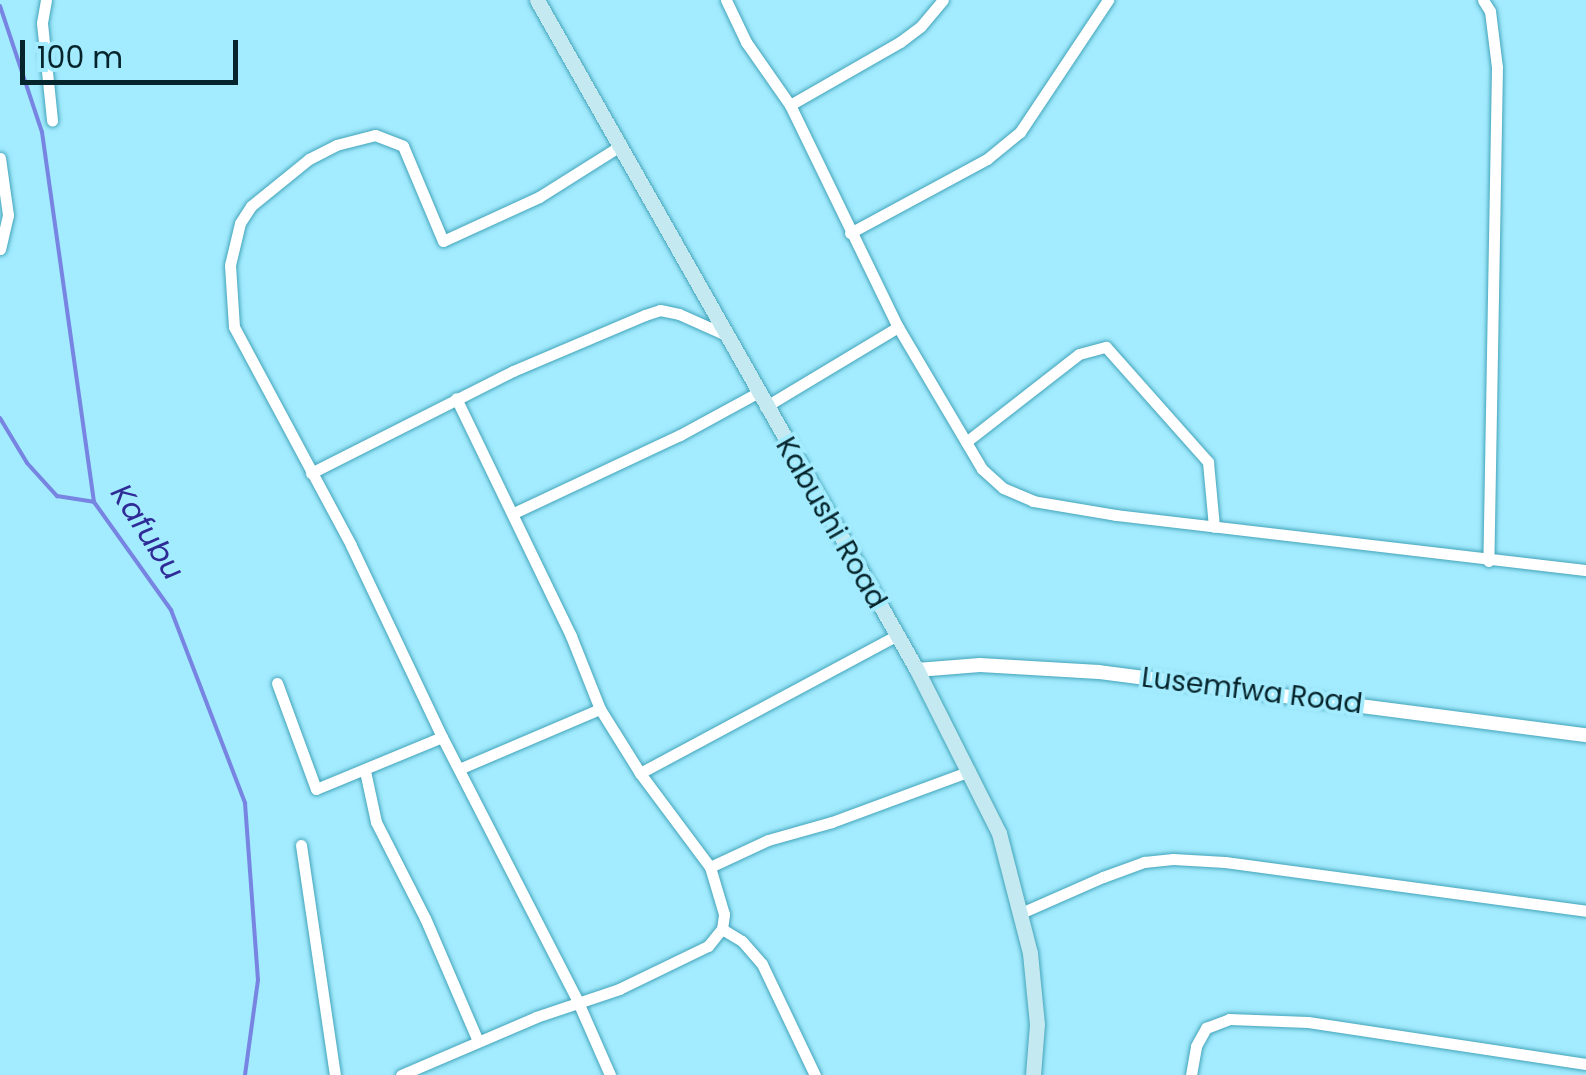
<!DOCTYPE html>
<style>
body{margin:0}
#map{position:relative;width:1586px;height:1075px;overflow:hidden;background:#a3ebfe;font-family:Poppins,sans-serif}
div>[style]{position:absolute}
.stream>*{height:4px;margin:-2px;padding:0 2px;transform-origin:2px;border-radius:2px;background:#7784e1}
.roads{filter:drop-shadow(0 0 2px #43a4ba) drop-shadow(0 0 2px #43a4ba)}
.minor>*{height:11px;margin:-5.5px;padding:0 5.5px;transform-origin:5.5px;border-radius:5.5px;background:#fff}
.tertiary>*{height:14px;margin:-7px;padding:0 7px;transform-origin:7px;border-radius:7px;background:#fff}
.secondary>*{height:15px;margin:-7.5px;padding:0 7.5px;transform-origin:7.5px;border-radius:7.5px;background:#c4e9f1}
span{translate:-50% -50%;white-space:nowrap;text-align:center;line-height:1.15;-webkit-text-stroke:8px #a3ebfe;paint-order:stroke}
.street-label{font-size:28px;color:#05242b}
.water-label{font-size:30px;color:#2e2a96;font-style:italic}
.scale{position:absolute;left:20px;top:40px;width:218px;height:45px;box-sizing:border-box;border:5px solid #05242b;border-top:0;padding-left:12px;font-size:30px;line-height:35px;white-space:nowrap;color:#05242b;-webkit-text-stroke:8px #a3ebfe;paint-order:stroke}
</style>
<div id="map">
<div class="stream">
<div style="left:0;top:6px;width:133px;rotate:71.6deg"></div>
<div style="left:42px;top:132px;width:374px;rotate:82deg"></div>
<div style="left:94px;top:502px;width:133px;rotate:54.5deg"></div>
<div style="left:171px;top:610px;width:207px;rotate:69deg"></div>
<div style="left:245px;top:803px;width:177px;rotate:85.8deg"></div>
<div style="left:258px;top:980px;width:96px;rotate:97.8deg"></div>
<div style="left:0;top:418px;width:52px;rotate:59deg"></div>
<div style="left:27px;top:463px;width:45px;rotate:47.7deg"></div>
<div style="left:57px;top:496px;width:37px;rotate:9deg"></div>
</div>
<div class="roads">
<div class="minor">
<div style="left:46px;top:0;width:23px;rotate:100deg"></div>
<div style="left:42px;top:23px;width:98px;rotate:84.1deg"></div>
<div style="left:726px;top:0;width:47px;rotate:64.5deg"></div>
<div style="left:746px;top:42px;width:77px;rotate:55.1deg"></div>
<div style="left:790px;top:105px;width:247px;rotate:64.1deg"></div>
<div style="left:898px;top:327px;width:165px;rotate:59.4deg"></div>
<div style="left:982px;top:469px;width:28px;rotate:42deg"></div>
<div style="left:1003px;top:488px;width:33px;rotate:23deg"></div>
<div style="left:1033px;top:501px;width:84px;rotate:9.6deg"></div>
<div style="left:1116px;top:515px;width:473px;rotate:6.7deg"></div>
<div style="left:1483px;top:0;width:13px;rotate:58deg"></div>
<div style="left:1490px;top:11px;width:56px;rotate:82.9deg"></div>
<div style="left:1497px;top:67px;width:494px;rotate:91deg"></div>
<div style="left:790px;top:105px;width:127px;rotate:-29.8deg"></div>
<div style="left:900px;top:42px;width:26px;rotate:-37deg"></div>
<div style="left:921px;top:26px;width:34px;rotate:-50deg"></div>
<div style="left:0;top:158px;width:58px;rotate:82deg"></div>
<div style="left:8px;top:215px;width:35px;rotate:103deg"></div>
<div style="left:850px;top:233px;width:156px;rotate:-28.4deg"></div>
<div style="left:987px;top:159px;width:43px;rotate:-39.3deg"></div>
<div style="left:1020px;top:132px;width:159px;rotate:-56.3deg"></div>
<div style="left:765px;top:407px;width:155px;rotate:-31deg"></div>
<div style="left:966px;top:442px;width:143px;rotate:-37.9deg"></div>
<div style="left:1079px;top:354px;width:28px;rotate:-15deg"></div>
<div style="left:1106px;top:347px;width:154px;rotate:48.4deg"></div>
<div style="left:1208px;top:462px;width:65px;rotate:84.7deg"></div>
<div style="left:311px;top:473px;width:226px;rotate:-26.8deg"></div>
<div style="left:513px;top:371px;width:143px;rotate:-23deg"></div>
<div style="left:645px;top:315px;width:16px;rotate:-18deg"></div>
<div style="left:660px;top:310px;width:19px;rotate:12deg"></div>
<div style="left:679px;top:314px;width:49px;rotate:24deg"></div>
<div style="left:514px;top:513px;width:183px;rotate:-25.2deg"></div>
<div style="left:680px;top:435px;width:88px;rotate:-28.6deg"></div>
<div style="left:277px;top:683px;width:113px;rotate:69.8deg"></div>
<div style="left:316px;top:789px;width:136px;rotate:-22.4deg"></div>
<div style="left:442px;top:737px;width:298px;rotate:62.8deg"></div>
<div style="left:578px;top:1002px;width:80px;rotate:66.3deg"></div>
<div style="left:442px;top:737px;width:212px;rotate:-115.4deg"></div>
<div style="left:351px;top:545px;width:247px;rotate:-118.2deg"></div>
<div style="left:234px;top:327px;width:62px;rotate:-93.7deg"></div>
<div style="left:230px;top:265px;width:43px;rotate:-76.6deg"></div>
<div style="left:240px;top:223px;width:20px;rotate:-57deg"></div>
<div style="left:251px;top:206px;width:75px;rotate:-39deg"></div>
<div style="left:309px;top:159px;width:30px;rotate:-27deg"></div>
<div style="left:336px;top:145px;width:40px;rotate:-14.4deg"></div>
<div style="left:375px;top:135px;width:30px;rotate:21deg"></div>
<div style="left:403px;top:146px;width:103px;rotate:67.2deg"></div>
<div style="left:443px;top:241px;width:106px;rotate:-24.6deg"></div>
<div style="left:539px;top:197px;width:96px;rotate:-32.2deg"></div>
<div style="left:459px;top:769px;width:153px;rotate:-23.1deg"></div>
<div style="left:365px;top:771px;width:52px;rotate:77.8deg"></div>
<div style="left:376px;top:822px;width:108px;rotate:63deg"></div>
<div style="left:425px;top:918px;width:134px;rotate:66.7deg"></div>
<div style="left:640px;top:773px;width:289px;rotate:-28.2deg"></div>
<div style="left:301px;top:845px;width:232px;rotate:81.6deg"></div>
<div style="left:710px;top:867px;width:64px;rotate:-25deg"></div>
<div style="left:768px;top:840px;width:66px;rotate:-15.7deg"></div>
<div style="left:832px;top:822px;width:147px;rotate:-20.3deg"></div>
<div style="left:1021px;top:913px;width:90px;rotate:-23.7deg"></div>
<div style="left:1103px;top:877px;width:44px;rotate:-20.1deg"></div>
<div style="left:1144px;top:862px;width:29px;rotate:-6deg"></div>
<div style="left:1173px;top:859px;width:52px;rotate:3.3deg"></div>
<div style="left:1225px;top:862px;width:364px;rotate:7.7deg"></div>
<div style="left:722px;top:929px;width:23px;rotate:31deg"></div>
<div style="left:742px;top:941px;width:30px;rotate:49deg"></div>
<div style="left:762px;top:964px;width:123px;rotate:64.5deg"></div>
<div style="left:401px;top:1075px;width:147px;rotate:-23.2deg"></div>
<div style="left:536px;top:1017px;width:88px;rotate:-18.6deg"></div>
<div style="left:619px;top:989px;width:99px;rotate:-25.8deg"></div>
<div style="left:708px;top:946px;width:22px;rotate:-51deg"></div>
<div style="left:722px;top:929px;width:15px;rotate:-82deg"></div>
<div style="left:724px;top:914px;width:49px;rotate:-106.6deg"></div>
<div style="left:710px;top:867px;width:117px;rotate:-126.7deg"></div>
<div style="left:640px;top:773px;width:75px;rotate:-122deg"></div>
<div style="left:600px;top:709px;width:79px;rotate:-111.7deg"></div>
<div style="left:571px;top:636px;width:264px;rotate:-115.8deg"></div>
<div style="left:1191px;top:1075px;width:29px;rotate:-80deg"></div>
<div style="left:1196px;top:1046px;width:21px;rotate:-61deg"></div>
<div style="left:1206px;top:1028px;width:25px;rotate:-21deg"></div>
<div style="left:1229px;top:1019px;width:79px;rotate:2.2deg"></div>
<div style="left:1308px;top:1022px;width:281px;rotate:8.6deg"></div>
</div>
<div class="tertiary">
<div style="left:917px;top:670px;width:63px;rotate:-4.5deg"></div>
<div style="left:980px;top:665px;width:119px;rotate:3.4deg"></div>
<div style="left:1099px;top:672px;width:491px;rotate:7.4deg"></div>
</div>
<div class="secondary">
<div style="left:537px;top:0;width:770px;rotate:60.44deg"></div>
<div style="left:917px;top:670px;width:182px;rotate:63.3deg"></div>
<div style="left:999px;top:833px;width:124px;rotate:75.5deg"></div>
<div style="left:1030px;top:953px;width:71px;rotate:84.4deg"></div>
<div style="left:1037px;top:1024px;width:51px;rotate:94.5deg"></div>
</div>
</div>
<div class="street-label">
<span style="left:831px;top:523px;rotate:60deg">Kabushi Road</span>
<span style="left:1252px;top:691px;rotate:7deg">Lusemfwa Road</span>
</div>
<div class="water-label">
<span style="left:147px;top:532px;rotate:57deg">Kafubu</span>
</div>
<div class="scale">100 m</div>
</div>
